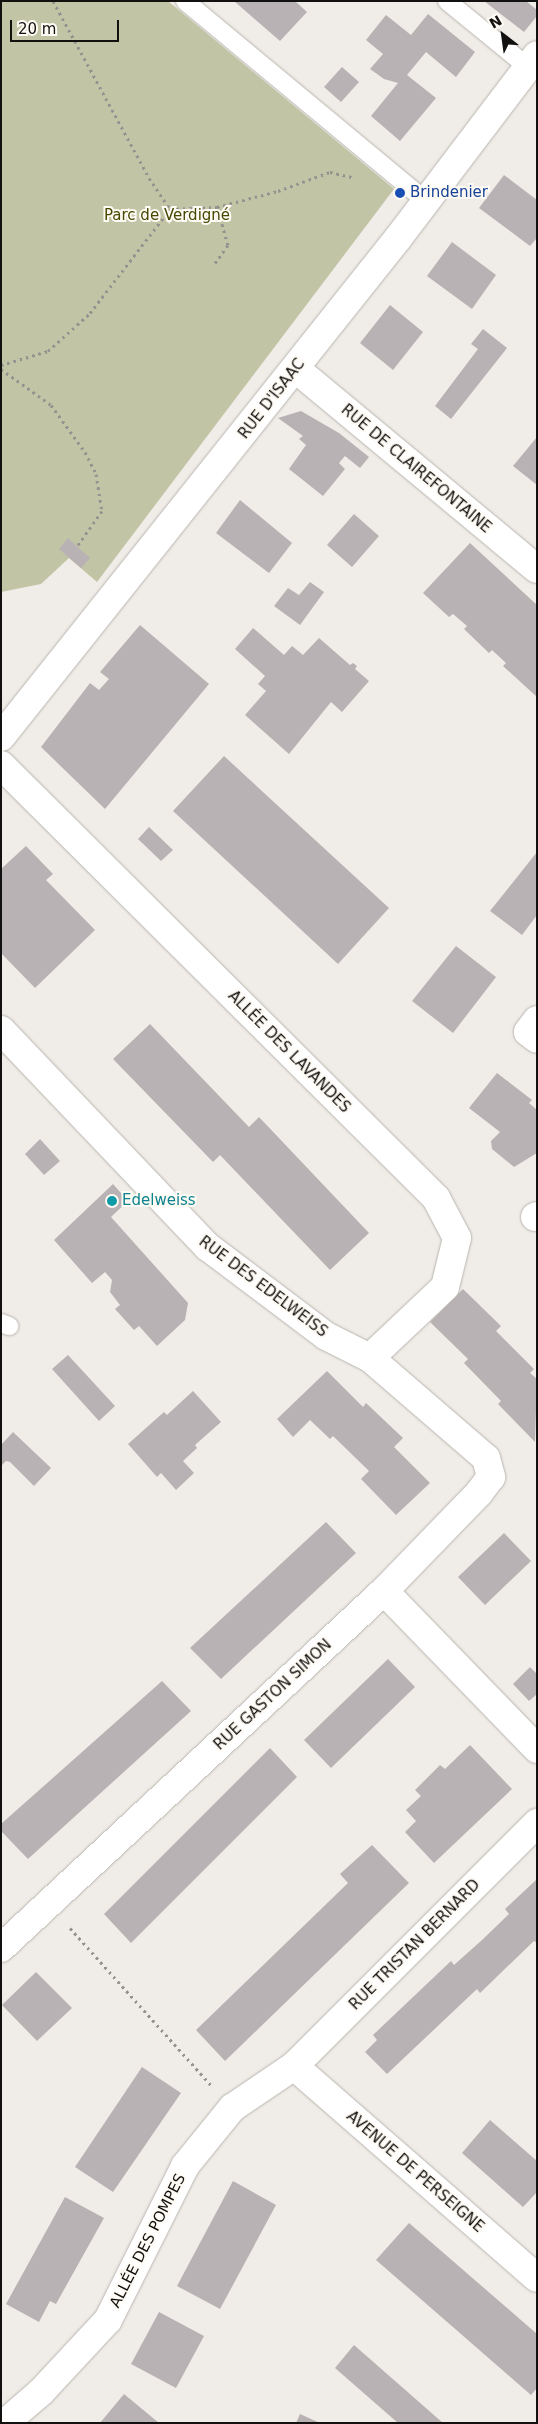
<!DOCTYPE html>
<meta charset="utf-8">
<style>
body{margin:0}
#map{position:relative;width:538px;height:2424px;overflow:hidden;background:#f0ece7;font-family:"DejaVu Sans",sans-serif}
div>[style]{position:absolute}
.green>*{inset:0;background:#c2c5a5}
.building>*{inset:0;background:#b9b2b4}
.path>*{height:3px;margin-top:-1.5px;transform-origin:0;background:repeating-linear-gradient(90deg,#95928f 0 2.5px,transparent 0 6.5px)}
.roads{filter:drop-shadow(0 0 1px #b9b5b0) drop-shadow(0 0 1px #b9b5b0)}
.service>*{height:18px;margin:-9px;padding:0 9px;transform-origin:9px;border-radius:9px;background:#fff}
.minor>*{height:28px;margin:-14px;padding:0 14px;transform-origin:14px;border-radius:14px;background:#fff}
.dots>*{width:14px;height:14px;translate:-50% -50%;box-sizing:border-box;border:2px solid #fefaf4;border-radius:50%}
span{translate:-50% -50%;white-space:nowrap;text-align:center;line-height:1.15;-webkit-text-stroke:4px #fefaf4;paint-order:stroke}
.transit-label{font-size:15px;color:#164399}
.left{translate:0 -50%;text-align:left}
.park-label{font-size:15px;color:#454800}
.street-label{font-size:15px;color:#131110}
.culture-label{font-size:15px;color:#0d838f}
.frame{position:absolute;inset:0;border:2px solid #131110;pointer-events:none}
.north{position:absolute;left:478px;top:10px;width:50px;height:50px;-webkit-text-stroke:4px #fefaf4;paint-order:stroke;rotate:330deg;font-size:14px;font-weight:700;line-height:20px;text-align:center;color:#131110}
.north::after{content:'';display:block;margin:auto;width:18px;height:22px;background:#131110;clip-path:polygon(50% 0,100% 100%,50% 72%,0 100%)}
.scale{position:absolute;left:10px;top:20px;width:109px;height:22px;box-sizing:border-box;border:2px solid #131110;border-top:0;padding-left:6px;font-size:15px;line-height:18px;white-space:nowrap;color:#131110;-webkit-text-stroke:4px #fefaf4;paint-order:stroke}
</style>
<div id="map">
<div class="green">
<div style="clip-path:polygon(1px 1px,168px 1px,394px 189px,97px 582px,69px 558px,41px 584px,1px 592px)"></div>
</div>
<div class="building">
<div style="clip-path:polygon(234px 1px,295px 1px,307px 12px,280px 41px)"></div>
<div style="clip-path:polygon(484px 1px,526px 1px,537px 10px,537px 16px,524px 32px)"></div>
<div style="clip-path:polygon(428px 14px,475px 52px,456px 77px,426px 52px,407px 75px,436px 98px,400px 141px,371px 116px,398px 83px,384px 79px,370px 69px,383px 54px,366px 40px,386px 15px,411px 35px)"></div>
<div style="clip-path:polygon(342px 67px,359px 82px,341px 102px,324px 87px)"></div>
<div style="clip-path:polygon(504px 175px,537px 200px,537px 238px,530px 246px,479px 208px)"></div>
<div style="clip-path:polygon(452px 242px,496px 275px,472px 309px,427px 276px)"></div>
<div style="clip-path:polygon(390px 305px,423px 332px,393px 370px,360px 343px)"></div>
<div style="clip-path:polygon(483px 329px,507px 348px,451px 419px,435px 406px,478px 349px,471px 344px)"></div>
<div style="clip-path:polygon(301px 411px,339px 433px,369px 457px,360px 468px,345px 456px,339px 463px,345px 469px,323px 496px,289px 469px,306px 445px,299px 439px,303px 436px,278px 418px)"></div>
<div style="clip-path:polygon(537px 437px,537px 485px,513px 466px)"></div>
<div style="clip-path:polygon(240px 500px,292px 543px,269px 573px,216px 533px)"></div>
<div style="clip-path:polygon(354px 514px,379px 536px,352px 567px,327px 545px)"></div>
<div style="clip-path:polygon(68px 538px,90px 558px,81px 568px,59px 549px)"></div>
<div style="clip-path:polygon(470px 543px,537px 605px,537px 697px,503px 666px,506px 663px,492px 650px,489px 653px,464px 629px,467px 626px,453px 614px,449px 617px,423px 593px)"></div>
<div style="clip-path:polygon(310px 582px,324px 592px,300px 625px,274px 606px,288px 588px,299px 595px)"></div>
<div style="clip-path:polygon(140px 625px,209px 684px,105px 809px,41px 747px,90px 683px,99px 690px,109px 679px,100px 672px)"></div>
<div style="clip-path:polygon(253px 628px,284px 655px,292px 646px,303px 655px,319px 638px,350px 665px,353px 663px,357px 666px,355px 669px,369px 681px,342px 712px,331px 702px,289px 754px,245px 715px,266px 691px,258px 684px,265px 676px,235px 649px)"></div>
<div style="clip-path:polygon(224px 756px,389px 908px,338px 964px,173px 811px)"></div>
<div style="clip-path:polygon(149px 827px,173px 850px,161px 861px,138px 839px)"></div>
<div style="clip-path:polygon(26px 846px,53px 874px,46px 880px,95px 930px,35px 988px,1px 953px,1px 869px)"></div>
<div style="clip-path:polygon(537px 852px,537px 915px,522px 935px,490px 911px)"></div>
<div style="clip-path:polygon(456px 946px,496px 977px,453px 1033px,412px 1001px)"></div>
<div style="clip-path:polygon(150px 1024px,249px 1127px,259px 1117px,369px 1233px,330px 1270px,220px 1155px,213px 1162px,113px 1059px)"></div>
<div style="clip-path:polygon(497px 1073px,532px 1100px,529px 1103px,537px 1110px,537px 1153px,514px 1167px,492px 1149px,491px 1141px,500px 1132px,469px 1108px)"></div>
<div style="clip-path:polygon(40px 1139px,60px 1161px,44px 1175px,25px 1154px)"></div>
<div style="clip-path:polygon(113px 1184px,128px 1201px,111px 1217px,188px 1303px,185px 1320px,157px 1346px,139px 1326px,134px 1330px,115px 1309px,120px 1305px,110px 1292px,112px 1280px,105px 1272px,92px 1283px,54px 1240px)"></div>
<div style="clip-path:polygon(463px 1289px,501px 1326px,496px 1331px,534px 1369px,530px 1373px,537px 1379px,535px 1442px,498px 1404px,501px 1401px,464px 1363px,468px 1359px,430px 1322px)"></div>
<div style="clip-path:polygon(68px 1355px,115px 1406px,99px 1421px,52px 1369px)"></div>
<div style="clip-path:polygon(327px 1371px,363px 1407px,366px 1403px,403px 1438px,394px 1447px,430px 1483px,396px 1515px,361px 1479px,369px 1471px,333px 1436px,330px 1439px,310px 1420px,293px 1437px,277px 1419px)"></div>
<div style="clip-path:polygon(193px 1391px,221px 1422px,195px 1445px,197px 1448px,183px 1461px,194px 1473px,176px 1490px,161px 1473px,157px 1477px,128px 1444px,164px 1412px,167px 1415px)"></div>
<div style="clip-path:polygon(13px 1432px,51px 1468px,34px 1486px,10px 1462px,6px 1461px,1px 1466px,1px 1445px)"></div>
<div style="clip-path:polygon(326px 1522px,356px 1553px,221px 1679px,190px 1648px)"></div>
<div style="clip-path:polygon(504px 1533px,531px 1561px,485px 1605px,458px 1577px)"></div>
<div style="clip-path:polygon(388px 1659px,415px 1687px,331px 1768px,304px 1740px)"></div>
<div style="clip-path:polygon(530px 1667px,537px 1674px,537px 1694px,529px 1701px,513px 1684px)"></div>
<div style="clip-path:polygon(162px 1681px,191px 1711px,28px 1859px,1px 1831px,1px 1824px)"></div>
<div style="clip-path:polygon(470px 1745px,512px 1789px,434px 1863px,405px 1832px,416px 1821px,406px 1810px,421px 1796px,415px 1790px,440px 1765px,445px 1769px)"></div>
<div style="clip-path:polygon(270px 1748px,297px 1777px,131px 1943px,104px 1914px)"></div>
<div style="clip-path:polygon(372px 1845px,409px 1883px,225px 2061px,196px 2030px,348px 1883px,340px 1874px)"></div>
<div style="clip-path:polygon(537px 1879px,537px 1943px,534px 1941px,480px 1993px,477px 1989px,387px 2074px,365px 2052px,377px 2040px,373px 2035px,451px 1961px,454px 1965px,482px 1940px,509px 1914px,505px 1909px)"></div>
<div style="clip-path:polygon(36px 1972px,72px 2008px,37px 2041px,2px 2005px)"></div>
<div style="clip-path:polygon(142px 2067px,181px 2093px,113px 2192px,75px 2167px)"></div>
<div style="clip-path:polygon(490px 2120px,537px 2161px,537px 2192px,523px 2207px,462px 2153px)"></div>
<div style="clip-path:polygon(233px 2181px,276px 2205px,220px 2309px,177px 2286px)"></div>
<div style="clip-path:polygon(65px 2197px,104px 2218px,56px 2304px,50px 2301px,39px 2322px,6px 2304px)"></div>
<div style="clip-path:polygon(409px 2223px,537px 2334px,537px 2388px,531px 2395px,376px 2260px)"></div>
<div style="clip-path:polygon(159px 2312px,204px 2336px,176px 2388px,131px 2364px)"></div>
<div style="clip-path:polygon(354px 2345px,443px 2423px,398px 2423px,335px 2368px)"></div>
<div style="clip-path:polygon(124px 2394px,159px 2423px,100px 2423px)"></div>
<div style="clip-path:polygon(300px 2414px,320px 2423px,296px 2423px)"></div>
</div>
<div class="path">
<div style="left:53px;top:1px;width:201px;rotate:61.5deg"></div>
<div style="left:149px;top:178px;width:37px;rotate:56deg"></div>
<div style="left:170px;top:209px;width:47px;rotate:-2.4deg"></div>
<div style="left:217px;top:207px;width:63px;rotate:-14.7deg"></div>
<div style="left:278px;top:191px;width:55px;rotate:-20.1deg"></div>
<div style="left:330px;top:172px;width:23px;rotate:13deg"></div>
<div style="left:215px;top:263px;width:22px;rotate:-54deg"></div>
<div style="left:228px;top:245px;width:40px;rotate:-106deg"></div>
<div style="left:1px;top:365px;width:49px;rotate:-16.6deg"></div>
<div style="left:48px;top:351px;width:57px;rotate:-42.1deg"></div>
<div style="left:90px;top:313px;width:131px;rotate:-52.4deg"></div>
<div style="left:1px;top:369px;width:62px;rotate:35.8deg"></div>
<div style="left:51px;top:405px;width:58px;rotate:54.1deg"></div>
<div style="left:85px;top:452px;width:25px;rotate:63deg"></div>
<div style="left:96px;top:474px;width:37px;rotate:81deg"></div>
<div style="left:102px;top:511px;width:43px;rotate:125.5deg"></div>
<div style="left:70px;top:1928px;width:211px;rotate:48.1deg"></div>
</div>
<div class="roads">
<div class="service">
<div style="left:185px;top:1px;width:315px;rotate:39.7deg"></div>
<div style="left:447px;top:1px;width:104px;rotate:39.2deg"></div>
<div style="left:1px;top:1323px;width:9px;rotate:21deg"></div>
</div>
<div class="minor">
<div style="left:296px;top:369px;width:313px;rotate:39.7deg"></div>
<div style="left:1px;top:737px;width:639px;rotate:-51.48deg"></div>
<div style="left:399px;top:237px;width:228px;rotate:-52.8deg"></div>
<div style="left:1px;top:765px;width:614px;rotate:44.87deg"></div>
<div style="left:436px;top:1198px;width:45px;rotate:62.3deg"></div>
<div style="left:457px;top:1238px;width:50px;rotate:103.8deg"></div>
<div style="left:445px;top:1287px;width:103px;rotate:136.6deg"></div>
<div style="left:537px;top:1020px;width:15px;rotate:127deg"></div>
<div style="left:528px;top:1032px;width:11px;rotate:38deg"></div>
<div style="left:1px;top:1030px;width:300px;rotate:46.4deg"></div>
<div style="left:208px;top:1247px;width:148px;rotate:37deg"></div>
<div style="left:326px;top:1336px;width:49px;rotate:26.6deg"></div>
<div style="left:370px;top:1358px;width:153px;rotate:40.8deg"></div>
<div style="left:486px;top:1458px;width:20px;rotate:75deg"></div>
<div style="left:491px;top:1477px;width:20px;rotate:127deg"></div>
<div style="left:479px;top:1493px;width:136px;rotate:134.1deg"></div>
<div style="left:535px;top:1217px;width:2px;rotate:-27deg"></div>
<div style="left:1px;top:1948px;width:524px;rotate:-42.99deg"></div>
<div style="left:384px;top:1591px;width:220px;rotate:45.9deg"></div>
<div style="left:294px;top:2066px;width:322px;rotate:41.1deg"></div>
<div style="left:5px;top:2423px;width:48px;rotate:-40.7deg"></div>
<div style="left:41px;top:2392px;width:98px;rotate:-47.1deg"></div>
<div style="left:108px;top:2320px;width:172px;rotate:-63.4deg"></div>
<div style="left:185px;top:2166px;width:75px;rotate:-51deg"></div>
<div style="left:232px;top:2108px;width:75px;rotate:-34.1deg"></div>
<div style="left:294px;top:2066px;width:344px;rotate:-45deg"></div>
</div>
</div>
<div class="dots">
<div style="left:400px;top:193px;background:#1a4fb4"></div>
<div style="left:112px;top:1201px;background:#0f9aa8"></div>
</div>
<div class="transit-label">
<span class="left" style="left:410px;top:193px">Brindenier</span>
</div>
<div class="park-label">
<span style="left:167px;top:216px">Parc de Verdigné</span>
</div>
<div class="street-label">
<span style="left:272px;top:399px;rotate:-52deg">RUE D'ISAAC</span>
<span style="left:416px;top:469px;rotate:40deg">RUE DE CLAIREFONTAINE</span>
<span style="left:289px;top:1052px;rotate:45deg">ALLÉE DES LAVANDES</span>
<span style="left:263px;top:1287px;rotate:37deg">RUE DES EDELWEISS</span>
<span style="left:273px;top:1695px;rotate:-43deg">RUE GASTON SIMON</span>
<span style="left:415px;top:1945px;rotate:-45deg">RUE TRISTAN BERNARD</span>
<span style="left:415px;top:2172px;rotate:41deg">AVENUE DE PERSEIGNE</span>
<span style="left:148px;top:2241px;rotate:-63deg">ALLÉE DES POMPES</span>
</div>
<div class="culture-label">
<span class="left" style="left:122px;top:1201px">Edelweiss</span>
</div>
<div class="frame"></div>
<div class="north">N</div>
<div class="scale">20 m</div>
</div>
